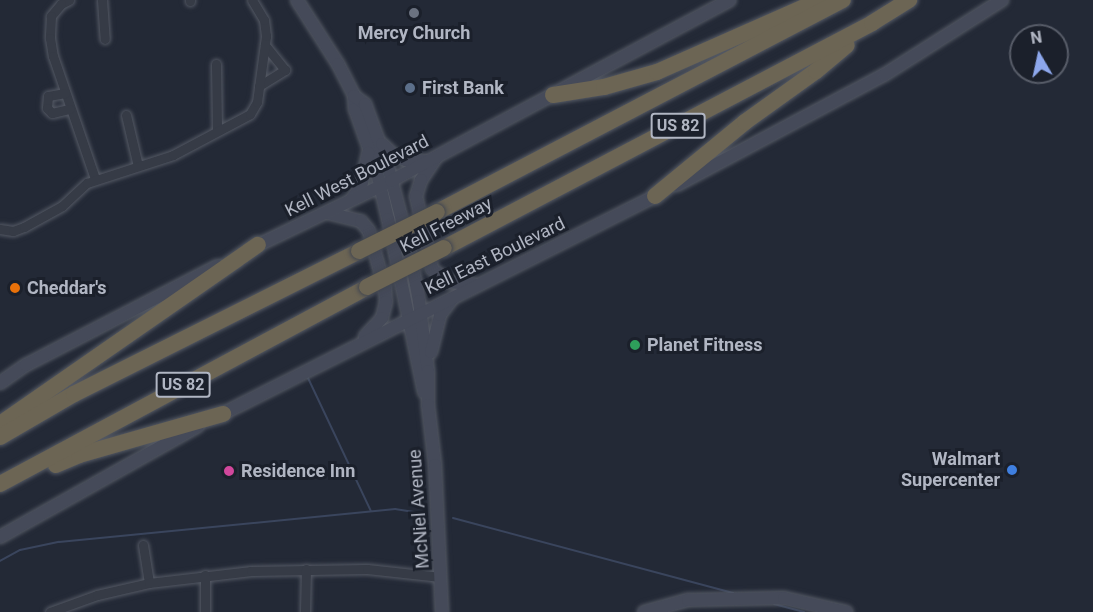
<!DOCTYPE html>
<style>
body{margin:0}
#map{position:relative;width:1093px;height:612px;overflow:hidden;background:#232936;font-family:Roboto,sans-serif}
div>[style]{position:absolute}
.stream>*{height:2px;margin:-1px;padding:0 1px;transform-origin:1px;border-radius:1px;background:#3a455d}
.roads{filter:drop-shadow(0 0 2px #545964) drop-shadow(0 0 2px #545964)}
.street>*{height:9px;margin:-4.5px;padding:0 4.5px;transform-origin:4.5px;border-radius:4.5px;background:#363b46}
.secondary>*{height:12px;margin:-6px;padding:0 6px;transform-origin:6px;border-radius:6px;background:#454a59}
.highway>*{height:16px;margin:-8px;padding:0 8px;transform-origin:8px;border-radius:8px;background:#6c6554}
.bridges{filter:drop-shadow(0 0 2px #414651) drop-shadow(0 0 2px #414651)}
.highway-bridge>*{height:16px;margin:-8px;padding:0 8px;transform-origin:8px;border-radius:8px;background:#6c6554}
.dots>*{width:16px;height:16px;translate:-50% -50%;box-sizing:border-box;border:3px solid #1b202b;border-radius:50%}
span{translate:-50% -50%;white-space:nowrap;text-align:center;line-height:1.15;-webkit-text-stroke:6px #1b202b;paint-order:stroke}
.shield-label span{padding:2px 4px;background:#1b202b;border:2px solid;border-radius:4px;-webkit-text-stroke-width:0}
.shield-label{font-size:16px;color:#b1b6c3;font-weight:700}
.poi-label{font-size:18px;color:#b1b6c3;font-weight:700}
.left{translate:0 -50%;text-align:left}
.right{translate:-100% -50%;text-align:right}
.street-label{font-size:18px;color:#b1b6c3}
.north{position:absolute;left:1009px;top:24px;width:60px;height:60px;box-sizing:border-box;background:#1b202b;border:2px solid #575c68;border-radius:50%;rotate:351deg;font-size:16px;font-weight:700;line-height:24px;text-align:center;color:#b1b6c3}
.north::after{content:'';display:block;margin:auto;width:21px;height:27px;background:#8da7ec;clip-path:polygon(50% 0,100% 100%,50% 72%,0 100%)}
</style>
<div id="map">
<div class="stream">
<div style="left:308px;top:378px;width:147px;rotate:64.7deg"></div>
<div style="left:453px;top:518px;width:290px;rotate:15deg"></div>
<div style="left:0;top:561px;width:23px;rotate:-29deg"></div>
<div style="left:20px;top:550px;width:40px;rotate:-12deg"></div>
<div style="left:59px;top:542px;width:338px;rotate:-5.6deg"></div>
<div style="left:395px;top:509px;width:32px;rotate:9deg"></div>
<div style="left:774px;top:604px;width:31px;rotate:15deg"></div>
</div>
<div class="roads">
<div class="street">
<div style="left:69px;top:0;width:9px;rotate:153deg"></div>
<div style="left:61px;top:4px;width:16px;rotate:130deg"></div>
<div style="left:51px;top:16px;width:22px;rotate:93deg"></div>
<div style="left:50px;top:38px;width:18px;rotate:81deg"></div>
<div style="left:53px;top:56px;width:130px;rotate:71.1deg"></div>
<div style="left:102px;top:0;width:39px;rotate:86deg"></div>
<div style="left:190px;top:0;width:1px;rotate:90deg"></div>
<div style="left:216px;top:64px;width:66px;rotate:89.1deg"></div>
<div style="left:259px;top:86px;width:31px;rotate:-32deg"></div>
<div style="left:285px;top:70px;width:32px;rotate:-129deg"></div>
<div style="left:65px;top:93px;width:17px;rotate:170deg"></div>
<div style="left:48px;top:96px;width:12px;rotate:95deg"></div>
<div style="left:47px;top:108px;width:7px;rotate:45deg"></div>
<div style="left:52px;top:113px;width:18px;rotate:-13deg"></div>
<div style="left:126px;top:115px;width:52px;rotate:76.8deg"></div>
<div style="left:0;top:229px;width:13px;rotate:9deg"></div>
<div style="left:13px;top:231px;width:12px;rotate:-20deg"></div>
<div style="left:24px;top:227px;width:43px;rotate:-28.9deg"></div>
<div style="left:62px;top:206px;width:34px;rotate:-43deg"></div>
<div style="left:87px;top:183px;width:90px;rotate:-18deg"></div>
<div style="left:173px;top:155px;width:87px;rotate:-28deg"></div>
<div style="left:250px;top:114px;width:14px;rotate:-60deg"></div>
<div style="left:257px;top:102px;width:67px;rotate:-82.2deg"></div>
<div style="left:266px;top:36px;width:16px;rotate:-97deg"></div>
<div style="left:264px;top:20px;width:23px;rotate:-121deg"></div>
<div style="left:143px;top:545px;width:38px;rotate:81deg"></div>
<div style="left:50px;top:612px;width:50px;rotate:-19.9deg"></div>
<div style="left:97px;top:595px;width:53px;rotate:-13deg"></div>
<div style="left:149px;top:583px;width:103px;rotate:-6.7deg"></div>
<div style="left:251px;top:571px;width:116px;rotate:-1deg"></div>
<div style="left:367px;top:569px;width:74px;rotate:6.2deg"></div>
<div style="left:205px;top:612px;width:37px;rotate:-90deg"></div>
<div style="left:305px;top:612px;width:43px;rotate:-88.7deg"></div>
</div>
<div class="secondary">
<div style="left:297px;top:0;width:76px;rotate:57.4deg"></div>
<div style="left:338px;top:64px;width:36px;rotate:63deg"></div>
<div style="left:354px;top:96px;width:13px;rotate:86deg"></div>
<div style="left:355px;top:109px;width:63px;rotate:70.4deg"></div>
<div style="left:376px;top:168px;width:52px;rotate:76.8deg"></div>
<div style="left:388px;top:219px;width:177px;rotate:78.2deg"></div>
<div style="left:354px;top:96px;width:14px;rotate:36deg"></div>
<div style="left:365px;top:104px;width:63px;rotate:69.6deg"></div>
<div style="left:387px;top:163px;width:87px;rotate:75.3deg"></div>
<div style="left:409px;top:247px;width:55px;rotate:79.5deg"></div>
<div style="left:419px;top:301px;width:71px;rotate:82.7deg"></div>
<div style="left:428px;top:371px;width:34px;rotate:90deg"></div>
<div style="left:428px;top:405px;width:60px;rotate:83.3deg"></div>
<div style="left:435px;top:465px;width:147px;rotate:87.3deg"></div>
<div style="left:382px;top:144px;width:18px;rotate:43deg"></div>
<div style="left:395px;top:156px;width:12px;rotate:20deg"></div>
<div style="left:406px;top:160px;width:22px;rotate:3deg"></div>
<div style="left:436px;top:158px;width:27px;rotate:124deg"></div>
<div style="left:421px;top:180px;width:17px;rotate:107deg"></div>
<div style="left:416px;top:196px;width:75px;rotate:77.6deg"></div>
<div style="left:432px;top:269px;width:21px;rotate:37deg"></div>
<div style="left:449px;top:282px;width:25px;rotate:5deg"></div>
<div style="left:677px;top:185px;width:234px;rotate:-28deg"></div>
<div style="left:884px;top:75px;width:140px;rotate:-32.4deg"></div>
<div style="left:351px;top:200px;width:16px;rotate:-52deg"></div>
<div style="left:361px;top:187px;width:35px;rotate:-78deg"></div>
<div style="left:328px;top:213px;width:34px;rotate:14deg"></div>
<div style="left:361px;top:221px;width:13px;rotate:51deg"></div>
<div style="left:369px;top:231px;width:60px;rotate:74.6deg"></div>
<div style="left:385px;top:289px;width:13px;rotate:86deg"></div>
<div style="left:386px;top:302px;width:16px;rotate:104deg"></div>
<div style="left:382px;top:318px;width:25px;rotate:133deg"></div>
<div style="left:252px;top:248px;width:154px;rotate:-25.7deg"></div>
<div style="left:391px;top:181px;width:384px;rotate:-28.1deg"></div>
<div style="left:431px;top:352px;width:38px;rotate:-76deg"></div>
<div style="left:440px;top:315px;width:20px;rotate:-53deg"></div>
<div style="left:0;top:383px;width:32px;rotate:-35deg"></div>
<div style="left:26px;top:365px;width:216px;rotate:-27.3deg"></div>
<div style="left:216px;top:417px;width:498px;rotate:-26.7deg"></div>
<div style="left:0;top:537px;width:227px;rotate:-29.3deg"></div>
<div style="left:644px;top:612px;width:46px;rotate:-15.3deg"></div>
<div style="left:688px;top:600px;width:96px;rotate:-1.2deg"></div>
<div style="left:784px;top:598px;width:64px;rotate:12.7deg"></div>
</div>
<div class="highway">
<div style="left:553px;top:95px;width:52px;rotate:-8.9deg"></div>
<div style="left:604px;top:87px;width:55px;rotate:-15.8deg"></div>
<div style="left:657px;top:72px;width:178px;rotate:-23.8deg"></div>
<div style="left:655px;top:196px;width:117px;rotate:-39.4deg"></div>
<div style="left:745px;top:122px;width:87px;rotate:-35.7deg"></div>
<div style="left:816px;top:71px;width:40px;rotate:-40deg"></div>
<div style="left:437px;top:212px;width:458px;rotate:-27.6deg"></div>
<div style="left:444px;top:248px;width:484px;rotate:-27.7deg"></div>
<div style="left:872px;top:23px;width:44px;rotate:-31.9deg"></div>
<div style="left:0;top:424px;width:314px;rotate:-34.8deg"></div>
<div style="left:0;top:437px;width:86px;rotate:-30.2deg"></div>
<div style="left:74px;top:394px;width:319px;rotate:-26.6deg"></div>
<div style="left:56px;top:465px;width:25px;rotate:-23deg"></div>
<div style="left:79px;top:455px;width:150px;rotate:-15.9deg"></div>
<div style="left:0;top:484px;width:417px;rotate:-28.2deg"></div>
</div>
</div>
<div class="bridges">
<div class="highway-bridge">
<div style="left:359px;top:251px;width:87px;rotate:-26.6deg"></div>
<div style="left:367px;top:287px;width:86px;rotate:-26.9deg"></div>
</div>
</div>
<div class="dots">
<div style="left:414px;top:13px;background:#6b7280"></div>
<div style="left:410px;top:88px;background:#5c6f8a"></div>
<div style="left:15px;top:288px;background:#e8710a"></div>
<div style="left:635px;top:345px;background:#2e9e5b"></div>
<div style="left:1012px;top:470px;background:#3f7fe0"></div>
<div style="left:229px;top:471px;background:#d1479c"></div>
</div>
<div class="shield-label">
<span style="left:678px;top:126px">US 82</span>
<span style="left:183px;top:385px">US 82</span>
</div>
<div class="poi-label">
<span style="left:414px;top:33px">Mercy Church</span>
<span class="left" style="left:422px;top:88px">First Bank</span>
<span class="left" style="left:27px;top:288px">Cheddar's</span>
<span class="left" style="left:647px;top:345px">Planet Fitness</span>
<span class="right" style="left:1000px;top:470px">Walmart<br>Supercenter</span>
<span class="left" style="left:241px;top:471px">Residence Inn</span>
</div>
<div class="street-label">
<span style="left:357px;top:176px;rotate:-27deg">Kell West Boulevard</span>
<span style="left:446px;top:225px;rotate:-27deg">Kell Freeway</span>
<span style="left:495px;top:256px;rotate:-26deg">Kell East Boulevard</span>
<span style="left:419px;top:509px;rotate:-94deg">McNiel Avenue</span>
</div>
<div class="north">N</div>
</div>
